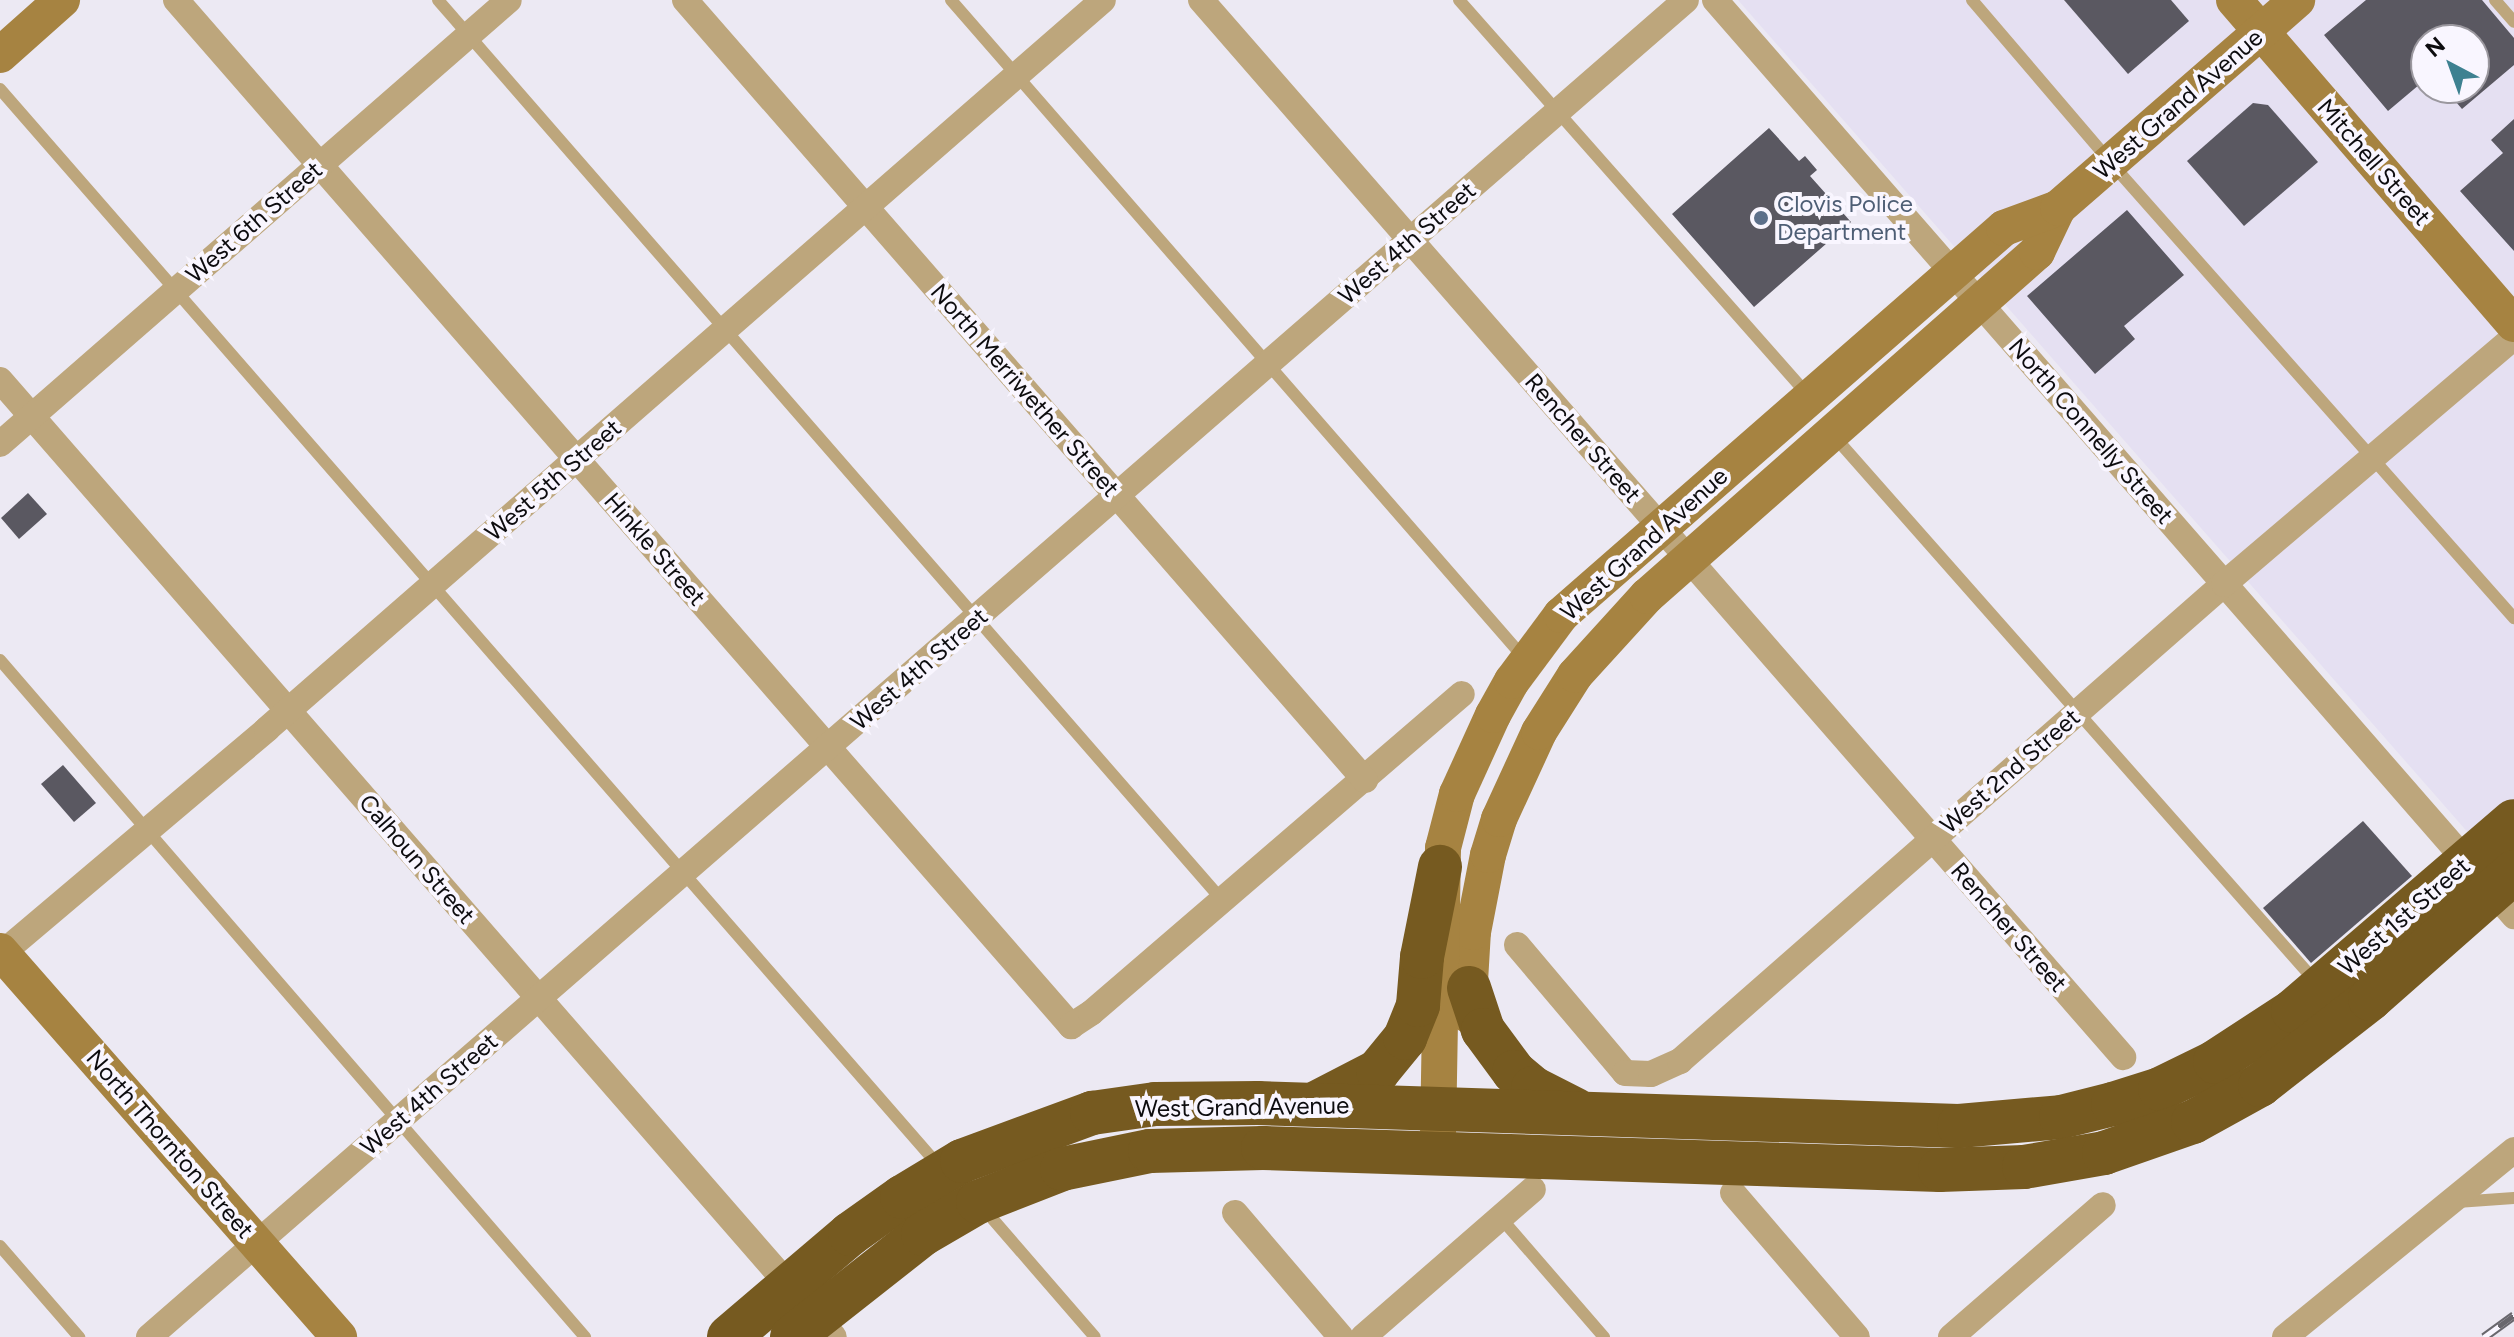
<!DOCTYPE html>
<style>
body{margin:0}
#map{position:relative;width:2514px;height:1337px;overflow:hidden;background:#ece9f3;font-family:Figtree,sans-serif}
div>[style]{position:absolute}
.built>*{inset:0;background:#e5e0f2}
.building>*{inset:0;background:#5a5861}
.lane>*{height:12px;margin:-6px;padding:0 6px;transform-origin:6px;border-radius:6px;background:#bda67c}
.street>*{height:26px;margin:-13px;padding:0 13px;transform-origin:13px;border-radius:13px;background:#bda67c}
.secondary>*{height:36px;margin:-18px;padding:0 18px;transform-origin:18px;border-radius:18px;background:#a68341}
.highway>*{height:44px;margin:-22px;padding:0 22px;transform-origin:22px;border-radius:22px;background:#765a20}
.rail>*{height:9px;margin-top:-4.5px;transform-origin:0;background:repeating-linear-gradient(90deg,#f9f6ff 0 18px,#69676d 0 36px);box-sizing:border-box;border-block:2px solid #69676d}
.dots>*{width:22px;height:22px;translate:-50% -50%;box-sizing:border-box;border:4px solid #f9f6ff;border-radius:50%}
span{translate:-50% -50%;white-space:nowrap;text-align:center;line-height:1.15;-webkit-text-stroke:8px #f9f6ff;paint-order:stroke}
.street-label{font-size:24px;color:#0d0c0f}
.service-label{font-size:24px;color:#4e5e75}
.left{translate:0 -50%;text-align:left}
.north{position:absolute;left:2410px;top:24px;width:80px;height:80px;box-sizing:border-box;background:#f9f6ff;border:2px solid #9b989f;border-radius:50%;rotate:319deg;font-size:22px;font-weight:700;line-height:32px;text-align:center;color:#0d0c0f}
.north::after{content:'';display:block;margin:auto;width:28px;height:36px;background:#3e8191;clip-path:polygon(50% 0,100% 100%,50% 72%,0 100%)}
</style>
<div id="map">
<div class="built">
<div style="clip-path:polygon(evenodd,1738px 0,2514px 0,2514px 800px,2471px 836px,1738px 0,2426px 40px,2474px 40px,2474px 88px,2426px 88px,2426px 40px)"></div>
</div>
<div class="building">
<div style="clip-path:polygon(2064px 0,2171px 0,2189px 21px,2128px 74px)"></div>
<div style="clip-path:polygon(2366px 0,2482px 0,2514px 38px,2514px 65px,2462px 109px,2444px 88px,2474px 88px,2474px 40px,2426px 40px,2426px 79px,2388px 111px,2324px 35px)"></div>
<div style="clip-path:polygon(2253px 103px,2268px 105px,2318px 162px,2244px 226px,2187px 161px)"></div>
<div style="clip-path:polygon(2514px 119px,2514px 251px,2460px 191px,2503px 153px,2491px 140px)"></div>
<div style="clip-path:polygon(1769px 128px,1799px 161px,1805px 156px,1817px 170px,1810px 176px,1851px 222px,1754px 307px,1672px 214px)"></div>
<div style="clip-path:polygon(2127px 210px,2184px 275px,2124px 326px,2135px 339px,2095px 374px,2027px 296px)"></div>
<div style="clip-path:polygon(28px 493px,47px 514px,19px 539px,1px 518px)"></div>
<div style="clip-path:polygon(63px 765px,96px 803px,74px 822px,41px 784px)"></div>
<div style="clip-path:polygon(2363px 821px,2412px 876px,2311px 963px,2263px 908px)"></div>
</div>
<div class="lane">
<div style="left:438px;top:0;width:1195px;rotate:48.94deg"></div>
<div style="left:951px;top:0;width:873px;rotate:48.95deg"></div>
<div style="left:1459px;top:0;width:527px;rotate:48.54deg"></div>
<div style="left:1972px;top:0;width:214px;rotate:49.5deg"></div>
<div style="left:2111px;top:163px;width:608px;rotate:48.47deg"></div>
<div style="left:2495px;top:0;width:29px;rotate:49deg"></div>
<div style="left:0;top:89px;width:1429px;rotate:48.92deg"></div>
<div style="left:1833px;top:435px;width:730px;rotate:48.56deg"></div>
<div style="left:0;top:660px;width:895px;rotate:49.17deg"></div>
<div style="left:2457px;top:1202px;width:57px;rotate:-4deg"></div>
<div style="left:984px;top:1209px;width:169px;rotate:49.1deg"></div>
<div style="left:1500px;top:1217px;width:159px;rotate:49.1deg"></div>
<div style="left:0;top:1246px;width:121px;rotate:49deg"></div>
</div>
<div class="street">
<div style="left:176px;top:0;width:1362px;rotate:48.9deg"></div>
<div style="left:1071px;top:1026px;width:24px;rotate:-33deg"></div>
<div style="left:1091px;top:1013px;width:489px;rotate:-40.7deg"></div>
<div style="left:685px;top:0;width:1035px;rotate:48.92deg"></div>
<div style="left:1201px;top:0;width:1403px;rotate:48.9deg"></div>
<div style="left:1715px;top:0;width:1216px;rotate:48.9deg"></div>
<div style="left:0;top:380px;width:1269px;rotate:48.93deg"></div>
<div style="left:0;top:444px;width:675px;rotate:-41.1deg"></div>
<div style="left:1517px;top:945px;width:167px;rotate:49.8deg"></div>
<div style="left:1625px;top:1073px;width:26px;rotate:2deg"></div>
<div style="left:1651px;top:1074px;width:32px;rotate:-24deg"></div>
<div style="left:1680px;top:1061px;width:724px;rotate:-41.25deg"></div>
<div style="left:2224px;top:584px;width:381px;rotate:-40.4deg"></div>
<div style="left:0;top:955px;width:350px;rotate:-40.2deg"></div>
<div style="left:267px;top:729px;width:1109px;rotate:-41.09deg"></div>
<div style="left:1733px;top:1193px;width:190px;rotate:49.3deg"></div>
<div style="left:1235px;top:1213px;width:163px;rotate:49.5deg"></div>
<div style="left:149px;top:1337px;width:2037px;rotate:-41.02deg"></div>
<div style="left:1363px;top:1337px;width:225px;rotate:-41deg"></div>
<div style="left:1951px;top:1337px;width:201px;rotate:-41deg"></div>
<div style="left:2285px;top:1337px;width:296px;rotate:-39.2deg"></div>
</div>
<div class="secondary">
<div style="left:2234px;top:0;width:428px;rotate:49.2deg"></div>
<div style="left:0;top:55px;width:83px;rotate:-41.6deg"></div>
<div style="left:0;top:951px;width:514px;rotate:48.71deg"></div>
<div style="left:1468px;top:1015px;width:83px;rotate:-86.6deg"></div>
<div style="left:1473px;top:932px;width:78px;rotate:-79deg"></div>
<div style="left:1488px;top:855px;width:38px;rotate:-73deg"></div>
<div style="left:1499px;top:819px;width:96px;rotate:-65.3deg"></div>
<div style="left:1539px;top:732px;width:67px;rotate:-57.7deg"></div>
<div style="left:1575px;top:675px;width:107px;rotate:-47.7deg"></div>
<div style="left:1647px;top:596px;width:520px;rotate:-41.41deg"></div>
<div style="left:2037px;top:252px;width:49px;rotate:-64.5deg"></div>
<div style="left:1438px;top:1135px;width:287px;rotate:-89deg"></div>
<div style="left:1443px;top:848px;width:56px;rotate:-75.5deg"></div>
<div style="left:1457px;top:794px;width:87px;rotate:-65.5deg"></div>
<div style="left:1493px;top:715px;width:39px;rotate:-61deg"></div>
<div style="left:1512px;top:681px;width:82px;rotate:-53.4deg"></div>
<div style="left:1561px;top:615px;width:588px;rotate:-41.14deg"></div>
<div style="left:2004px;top:228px;width:58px;rotate:-20.3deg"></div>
<div style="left:2058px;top:208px;width:317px;rotate:-41deg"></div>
</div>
<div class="highway">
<div style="left:1469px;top:988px;width:44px;rotate:71.6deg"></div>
<div style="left:1483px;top:1030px;width:52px;rotate:53.6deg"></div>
<div style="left:1514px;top:1072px;width:25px;rotate:40deg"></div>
<div style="left:1533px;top:1088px;width:48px;rotate:27.1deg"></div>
<div style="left:1318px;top:1102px;width:68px;rotate:-27.3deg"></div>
<div style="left:1378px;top:1071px;width:43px;rotate:-50.7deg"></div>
<div style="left:1405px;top:1038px;width:35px;rotate:-68deg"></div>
<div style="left:1418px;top:1005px;width:48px;rotate:-85.2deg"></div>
<div style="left:1422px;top:957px;width:92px;rotate:-78.7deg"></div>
<div style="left:729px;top:1337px;width:159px;rotate:-40.4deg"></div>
<div style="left:850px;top:1234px;width:64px;rotate:-35.4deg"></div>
<div style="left:902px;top:1197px;width:70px;rotate:-31deg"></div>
<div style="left:962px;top:1161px;width:139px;rotate:-20.3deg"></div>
<div style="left:1092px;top:1113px;width:64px;rotate:-8.1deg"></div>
<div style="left:1155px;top:1104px;width:103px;rotate:-0.6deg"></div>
<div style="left:1258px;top:1103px;width:701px;rotate:1.88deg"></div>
<div style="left:1959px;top:1126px;width:102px;rotate:-5deg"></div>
<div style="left:2061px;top:1117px;width:54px;rotate:-14deg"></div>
<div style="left:2113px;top:1104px;width:49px;rotate:-17.7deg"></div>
<div style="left:2160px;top:1089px;width:61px;rotate:-26.1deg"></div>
<div style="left:2215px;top:1062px;width:93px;rotate:-33.2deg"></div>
<div style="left:2293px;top:1011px;width:291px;rotate:-40.7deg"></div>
<div style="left:792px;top:1337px;width:167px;rotate:-38.2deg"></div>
<div style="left:923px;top:1234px;width:64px;rotate:-30.2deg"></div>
<div style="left:978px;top:1202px;width:90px;rotate:-21.4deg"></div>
<div style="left:1062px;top:1169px;width:90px;rotate:-11.6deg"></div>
<div style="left:1150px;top:1151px;width:113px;rotate:-1.5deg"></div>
<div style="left:1263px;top:1148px;width:677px;rotate:1.86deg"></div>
<div style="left:1940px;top:1170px;width:84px;rotate:-2deg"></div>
<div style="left:2024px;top:1167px;width:81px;rotate:-9.9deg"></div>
<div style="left:2104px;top:1153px;width:94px;rotate:-19.2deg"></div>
<div style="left:2193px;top:1122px;width:77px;rotate:-28.9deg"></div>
<div style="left:2260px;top:1085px;width:140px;rotate:-38deg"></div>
<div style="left:2370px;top:999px;width:192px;rotate:-41.4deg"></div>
</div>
<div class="rail">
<div style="left:2484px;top:1337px;width:37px;rotate:-36deg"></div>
</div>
<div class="dots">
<div style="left:1761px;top:218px;background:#5c6f8a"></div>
</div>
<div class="street-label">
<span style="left:2178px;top:104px;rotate:-41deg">West Grand Avenue</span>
<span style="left:2374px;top:162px;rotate:49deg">Mitchell Street</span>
<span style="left:254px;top:222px;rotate:-41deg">West 6th Street</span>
<span style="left:1407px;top:243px;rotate:-41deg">West 4th Street</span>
<span style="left:1025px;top:390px;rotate:49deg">North Merriwether Street</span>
<span style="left:2091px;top:431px;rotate:49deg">North Connelly Street</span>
<span style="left:1583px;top:438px;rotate:49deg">Rencher Street</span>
<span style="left:553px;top:480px;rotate:-41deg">West 5th Street</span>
<span style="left:1644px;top:544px;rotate:-42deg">West Grand Avenue</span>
<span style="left:655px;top:549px;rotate:49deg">Hinkle Street</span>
<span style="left:919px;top:669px;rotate:-41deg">West 4th Street</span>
<span style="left:2010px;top:771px;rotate:-41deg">West 2nd Street</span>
<span style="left:417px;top:859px;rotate:49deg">Calhoun Street</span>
<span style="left:2404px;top:916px;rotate:-41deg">West 1st Street</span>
<span style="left:2009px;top:927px;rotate:49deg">Rencher Street</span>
<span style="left:429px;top:1094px;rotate:-41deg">West 4th Street</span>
<span style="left:1242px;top:1107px;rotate:-1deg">West Grand Avenue</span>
<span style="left:170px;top:1144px;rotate:49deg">North Thornton Street</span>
</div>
<div class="service-label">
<span class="left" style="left:1777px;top:218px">Clovis Police<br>Department</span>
</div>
<div class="north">N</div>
</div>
